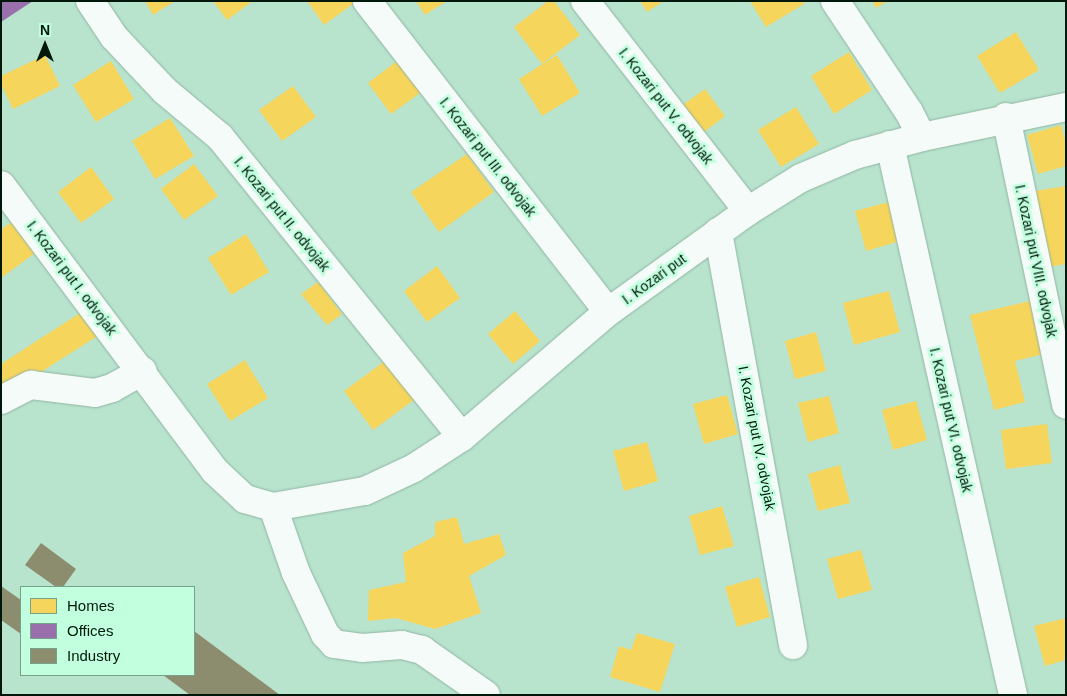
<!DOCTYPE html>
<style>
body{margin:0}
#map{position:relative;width:1067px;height:696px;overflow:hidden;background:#b8e4ce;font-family:Helvetica,sans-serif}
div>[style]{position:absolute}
.homes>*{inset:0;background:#f6d55c}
.offices>*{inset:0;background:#9970ab}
.industry>*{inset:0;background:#8c8c6e}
.roads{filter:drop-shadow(0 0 1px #92b4a3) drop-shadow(0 0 1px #92b4a3)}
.minor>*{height:28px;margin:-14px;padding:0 14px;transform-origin:14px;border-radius:14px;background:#f4fbf8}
span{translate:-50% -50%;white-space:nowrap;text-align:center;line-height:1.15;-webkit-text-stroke:5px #c1ffde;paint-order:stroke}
.street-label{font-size:14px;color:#00180b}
.frame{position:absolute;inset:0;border:2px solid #00180b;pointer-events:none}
.legend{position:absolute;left:20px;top:586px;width:175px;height:90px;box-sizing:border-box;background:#c1ffde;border:1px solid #74a38a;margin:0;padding:6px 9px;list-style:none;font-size:15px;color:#00180b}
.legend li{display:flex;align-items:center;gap:10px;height:25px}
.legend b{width:25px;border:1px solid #74a38a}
.north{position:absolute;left:20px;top:20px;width:50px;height:50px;-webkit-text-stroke:4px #c1ffde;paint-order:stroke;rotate:0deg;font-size:14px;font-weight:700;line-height:20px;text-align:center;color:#00180b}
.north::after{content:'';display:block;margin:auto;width:18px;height:22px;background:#00180b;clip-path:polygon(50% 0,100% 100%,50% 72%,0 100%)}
</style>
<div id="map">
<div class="homes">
<div style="clip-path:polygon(145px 1px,175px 1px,153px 15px)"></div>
<div style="clip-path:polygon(213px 1px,253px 1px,227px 20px)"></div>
<div style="clip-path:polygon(307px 1px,357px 1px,324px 25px)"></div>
<div style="clip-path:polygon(416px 1px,447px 1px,425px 15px)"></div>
<div style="clip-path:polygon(548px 1px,554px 1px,580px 35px,542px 64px,514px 27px)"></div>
<div style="clip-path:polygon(640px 1px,664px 1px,647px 12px)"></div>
<div style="clip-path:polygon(750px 1px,803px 1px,804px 4px,766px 27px)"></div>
<div style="clip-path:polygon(872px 1px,888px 1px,876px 8px)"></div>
<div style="clip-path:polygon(1016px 32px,1039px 70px,1000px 93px,977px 56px)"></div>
<div style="clip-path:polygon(849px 52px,872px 90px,834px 114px,811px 76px)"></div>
<div style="clip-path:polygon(45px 55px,60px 86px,13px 109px,1px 84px,1px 76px)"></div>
<div style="clip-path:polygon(557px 55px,580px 93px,542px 116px,519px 79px)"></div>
<div style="clip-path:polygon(401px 58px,424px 90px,391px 114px,368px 83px)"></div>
<div style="clip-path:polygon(111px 61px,134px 99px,96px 122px,73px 85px)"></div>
<div style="clip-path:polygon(293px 86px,316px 117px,282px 141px,259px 110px)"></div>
<div style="clip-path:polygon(705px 89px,725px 116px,700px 135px,680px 107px)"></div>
<div style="clip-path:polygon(796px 107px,819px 144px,781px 167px,758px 130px)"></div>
<div style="clip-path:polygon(170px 118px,194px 156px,155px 179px,132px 141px)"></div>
<div style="clip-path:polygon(1061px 125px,1066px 143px,1066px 166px,1038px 174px,1027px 135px)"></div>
<div style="clip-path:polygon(467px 154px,494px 192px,439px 232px,411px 192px)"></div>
<div style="clip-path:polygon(194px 164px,218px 196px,184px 220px,161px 189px)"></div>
<div style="clip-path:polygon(91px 167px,114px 199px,81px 223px,58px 192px)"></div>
<div style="clip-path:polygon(1066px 186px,1066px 264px,1048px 267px,1035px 191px)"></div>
<div style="clip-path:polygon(889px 202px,900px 241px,866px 251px,855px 211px)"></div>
<div style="clip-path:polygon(12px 222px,35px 253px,1px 278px,1px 229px)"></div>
<div style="clip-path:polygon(246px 234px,269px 272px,231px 295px,208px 258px)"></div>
<div style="clip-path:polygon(437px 266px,460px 298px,427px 322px,404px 291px)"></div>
<div style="clip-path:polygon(318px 282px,342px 314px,327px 325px,301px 294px)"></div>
<div style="clip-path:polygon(889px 291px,900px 332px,854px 345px,843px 303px)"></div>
<div style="clip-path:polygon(1034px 300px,1048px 353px,1015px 361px,1025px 402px,994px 410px,970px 315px)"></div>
<div style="clip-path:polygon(83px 311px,99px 335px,2px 397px,1px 364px)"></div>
<div style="clip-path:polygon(515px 311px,540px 341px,513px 364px,488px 334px)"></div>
<div style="clip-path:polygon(816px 332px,826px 371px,795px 379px,785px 341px)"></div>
<div style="clip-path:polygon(389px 358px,418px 397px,373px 430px,344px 391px)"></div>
<div style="clip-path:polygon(245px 360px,268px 398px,230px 421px,207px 384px)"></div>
<div style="clip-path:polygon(727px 395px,738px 434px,704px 444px,693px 404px)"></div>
<div style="clip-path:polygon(829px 396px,839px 433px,808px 442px,798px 403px)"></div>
<div style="clip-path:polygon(916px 401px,927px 440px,893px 450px,882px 410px)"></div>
<div style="clip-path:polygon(1047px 424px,1052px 463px,1006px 469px,1001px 430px)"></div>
<div style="clip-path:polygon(647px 442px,658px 481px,624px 491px,613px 451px)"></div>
<div style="clip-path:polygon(840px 465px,850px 503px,818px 511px,808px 474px)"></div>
<div style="clip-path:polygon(722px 506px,734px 546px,700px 555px,689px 516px)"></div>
<div style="clip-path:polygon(457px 517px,464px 544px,499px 534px,506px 555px,469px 576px,481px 613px,435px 629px,396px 618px,368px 621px,369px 590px,406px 582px,403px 553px,435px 536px,435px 522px)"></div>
<div style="clip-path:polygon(861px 550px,872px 590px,838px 599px,827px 559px)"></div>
<div style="clip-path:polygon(759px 577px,770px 617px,737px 627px,725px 587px)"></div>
<div style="clip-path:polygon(1066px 618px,1066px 660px,1045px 666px,1034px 626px)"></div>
<div style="clip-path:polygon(637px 633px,675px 644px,660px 692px,610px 677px,619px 646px,631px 650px)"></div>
</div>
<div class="offices">
<div style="clip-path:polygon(1px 1px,33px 1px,1px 22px)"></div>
</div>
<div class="industry">
<div style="clip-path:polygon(41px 543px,76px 569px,63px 587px,56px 587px,25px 565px)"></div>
<div style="clip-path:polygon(1px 586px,21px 600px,21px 634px,1px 620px)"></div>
<div style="clip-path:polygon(194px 631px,280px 695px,190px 695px,163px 675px,194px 675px)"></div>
</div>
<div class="roads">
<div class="minor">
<div style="left:90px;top:1px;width:43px;rotate:56.3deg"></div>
<div style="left:114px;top:37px;width:74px;rotate:46.6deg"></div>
<div style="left:165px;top:91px;width:72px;rotate:39.9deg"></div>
<div style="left:220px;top:137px;width:385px;rotate:51.1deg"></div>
<div style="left:367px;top:1px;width:393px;rotate:52.2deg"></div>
<div style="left:585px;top:1px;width:266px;rotate:52.2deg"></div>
<div style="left:835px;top:1px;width:133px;rotate:56.3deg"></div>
<div style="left:909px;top:112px;width:28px;rotate:63deg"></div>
<div style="left:1006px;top:117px;width:294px;rotate:78.2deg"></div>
<div style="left:890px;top:145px;width:564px;rotate:77.39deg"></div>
<div style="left:1px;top:185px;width:357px;rotate:53.2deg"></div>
<div style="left:215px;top:471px;width:41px;rotate:43deg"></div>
<div style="left:245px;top:499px;width:29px;rotate:16deg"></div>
<div style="left:273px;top:507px;width:93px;rotate:-9.9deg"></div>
<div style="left:365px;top:491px;width:54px;rotate:-25.1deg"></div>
<div style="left:414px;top:468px;width:57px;rotate:-32.9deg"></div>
<div style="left:462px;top:437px;width:192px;rotate:-40.6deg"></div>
<div style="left:608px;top:312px;width:173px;rotate:-35.8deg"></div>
<div style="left:748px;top:211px;width:62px;rotate:-31.9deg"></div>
<div style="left:801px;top:178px;width:59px;rotate:-23.1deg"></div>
<div style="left:855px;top:155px;width:69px;rotate:-15deg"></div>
<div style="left:922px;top:137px;width:147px;rotate:-11.8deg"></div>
<div style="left:718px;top:232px;width:420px;rotate:79.7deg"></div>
<div style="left:1px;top:400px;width:34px;rotate:-27deg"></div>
<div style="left:31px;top:385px;width:64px;rotate:7.1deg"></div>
<div style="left:95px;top:393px;width:18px;rotate:-16deg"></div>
<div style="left:112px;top:388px;width:35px;rotate:-29deg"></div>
<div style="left:273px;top:507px;width:70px;rotate:70.8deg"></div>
<div style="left:296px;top:573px;width:68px;rotate:64.6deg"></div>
<div style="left:325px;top:634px;width:13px;rotate:48deg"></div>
<div style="left:334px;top:644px;width:28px;rotate:8deg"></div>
<div style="left:362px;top:648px;width:40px;rotate:-4.3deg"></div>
<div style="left:402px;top:645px;width:21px;rotate:14deg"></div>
<div style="left:422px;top:650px;width:78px;rotate:35.1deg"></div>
</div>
</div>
<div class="street-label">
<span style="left:666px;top:106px;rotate:52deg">I. Kozari put V. odvojak</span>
<span style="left:488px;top:157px;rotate:52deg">I. Kozari put III. odvojak</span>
<span style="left:282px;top:214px;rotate:51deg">I. Kozari put II. odvojak</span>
<span style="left:1036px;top:261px;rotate:78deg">I. Kozari put VIII. odvojak</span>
<span style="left:72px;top:278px;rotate:53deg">I. Kozari put I. odvojak</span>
<span style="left:654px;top:279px;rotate:-36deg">I. Kozari put</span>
<span style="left:951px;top:420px;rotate:77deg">I. Kozari put VI. odvojak</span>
<span style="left:757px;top:438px;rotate:79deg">I. Kozari put IV. odvojak</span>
</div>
<div class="frame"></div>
<ul class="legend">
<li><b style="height:14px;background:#f6d55c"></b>Homes</li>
<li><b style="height:14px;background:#9970ab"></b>Offices</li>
<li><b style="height:14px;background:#8c8c6e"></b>Industry</li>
</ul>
<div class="north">N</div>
</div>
